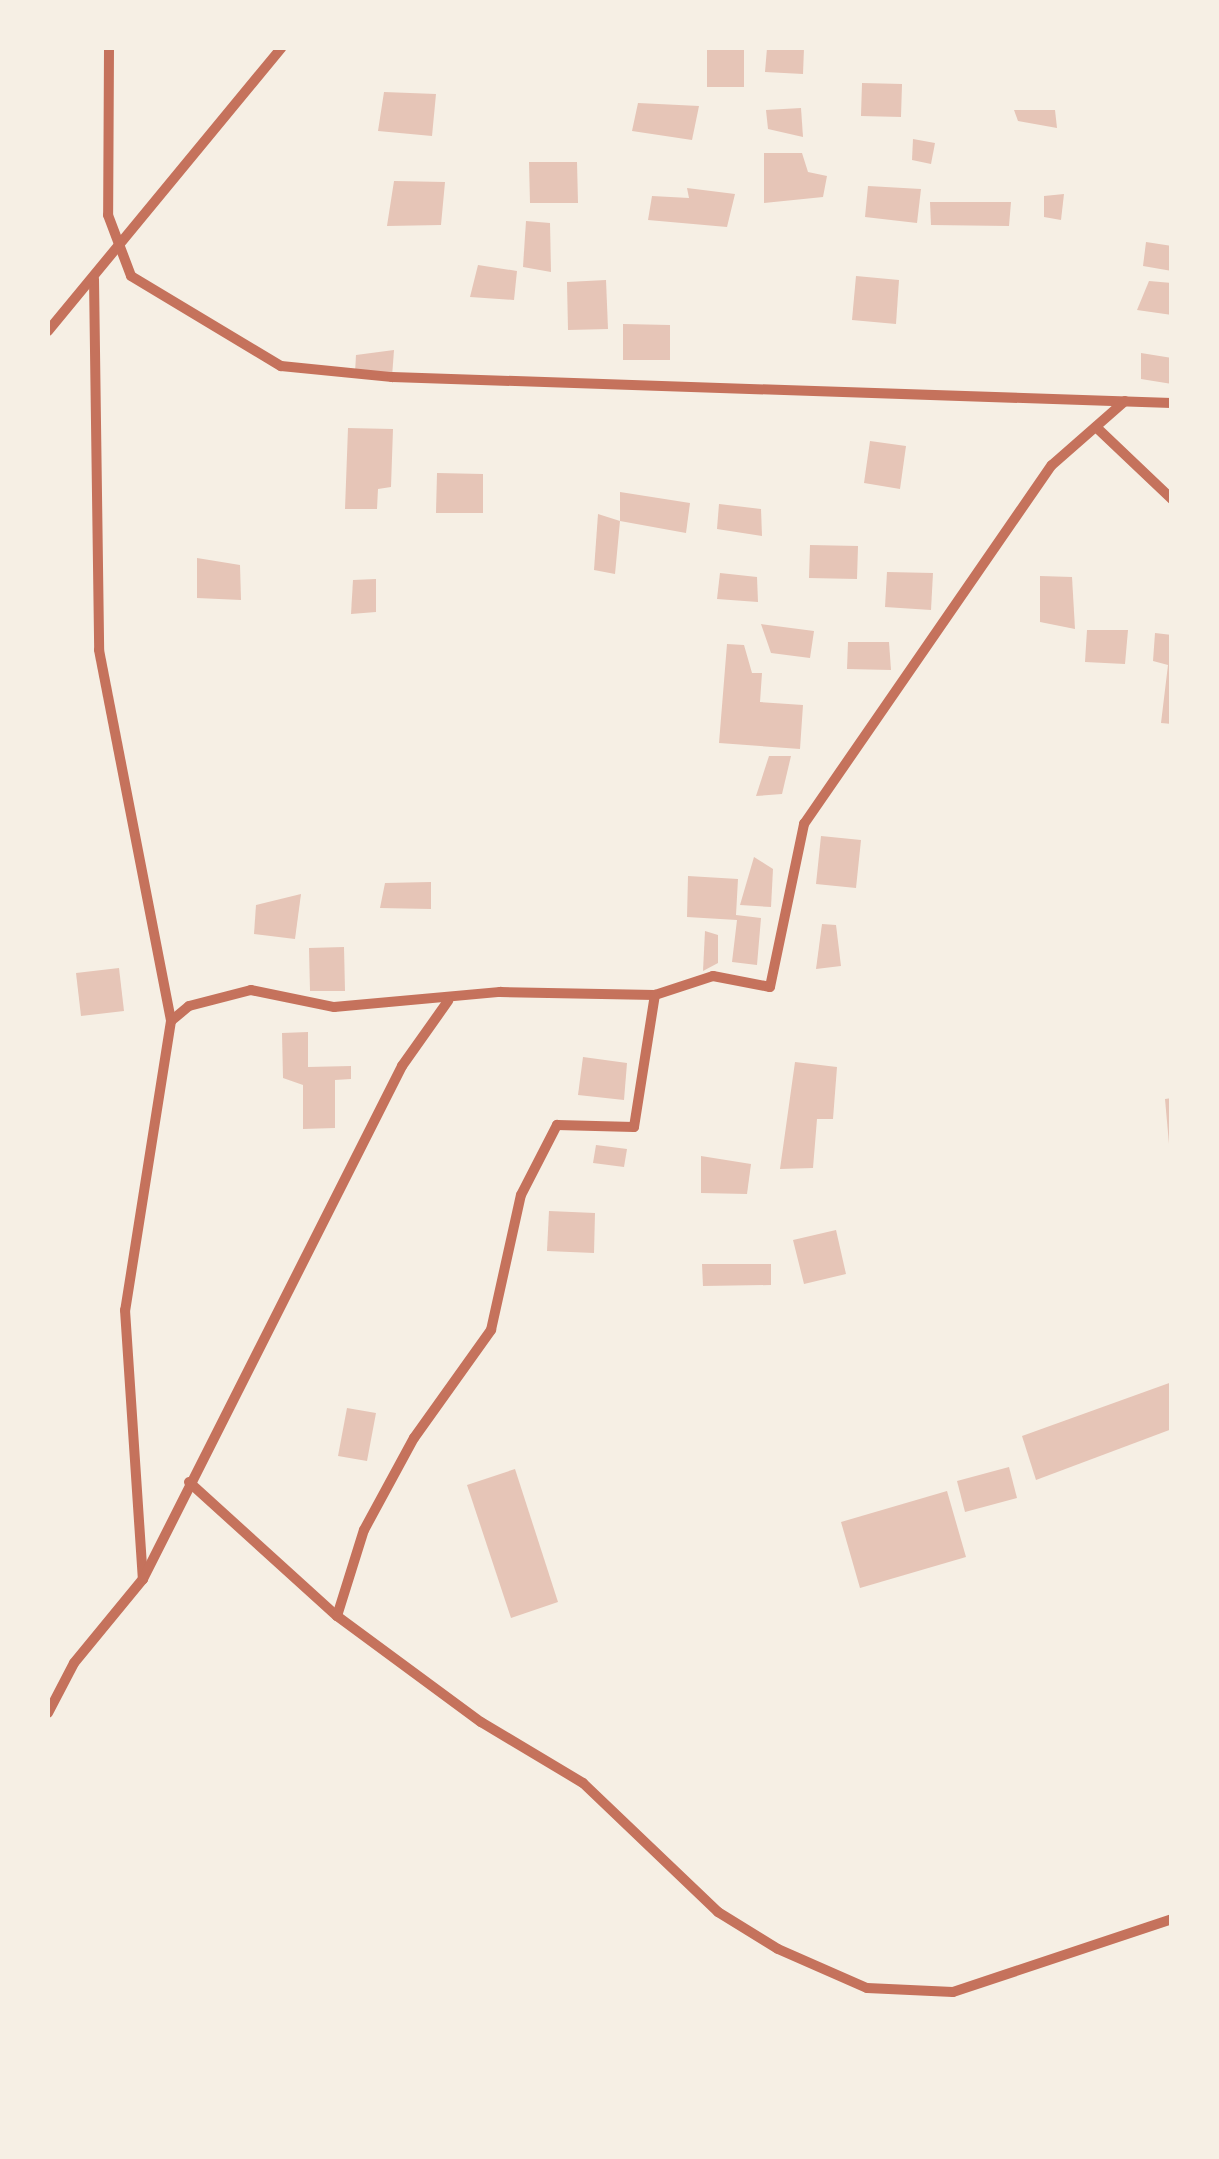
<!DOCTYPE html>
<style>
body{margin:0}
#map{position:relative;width:1219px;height:2159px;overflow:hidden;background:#f6efe4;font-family:Bitter,serif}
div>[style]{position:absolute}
.building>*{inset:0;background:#e6c5b7}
.minor>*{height:10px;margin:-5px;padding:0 5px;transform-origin:5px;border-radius:5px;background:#c5725c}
span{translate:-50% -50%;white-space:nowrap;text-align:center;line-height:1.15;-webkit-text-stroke:10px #f6efe4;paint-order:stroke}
.frame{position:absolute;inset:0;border:50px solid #f6efe4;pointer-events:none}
</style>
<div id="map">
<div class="building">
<div style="clip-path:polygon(767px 48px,804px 48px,803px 74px,765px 72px)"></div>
<div style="clip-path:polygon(707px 50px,744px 50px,744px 87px,707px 87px)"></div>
<div style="clip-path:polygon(862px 83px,902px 84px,901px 117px,861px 116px)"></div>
<div style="clip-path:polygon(384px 92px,436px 94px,432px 136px,378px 131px)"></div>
<div style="clip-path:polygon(638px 103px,699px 106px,692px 140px,632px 131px)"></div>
<div style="clip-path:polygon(801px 108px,803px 137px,768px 129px,766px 110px)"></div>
<div style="clip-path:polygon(1014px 110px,1055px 110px,1057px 128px,1018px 121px)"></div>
<div style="clip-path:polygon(913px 139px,935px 143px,931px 164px,912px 160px)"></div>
<div style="clip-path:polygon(764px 153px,802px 153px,808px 172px,827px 176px,823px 197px,764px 203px)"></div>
<div style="clip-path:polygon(529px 162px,577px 162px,578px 203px,530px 203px)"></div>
<div style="clip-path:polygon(394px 181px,445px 182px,441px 225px,387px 226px)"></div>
<div style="clip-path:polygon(868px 186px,921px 189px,917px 223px,865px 217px)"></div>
<div style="clip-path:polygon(687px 188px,735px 194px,727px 227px,648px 220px,652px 196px,689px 198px)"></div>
<div style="clip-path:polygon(1064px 194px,1061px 220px,1044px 217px,1044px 196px)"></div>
<div style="clip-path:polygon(930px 202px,1011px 202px,1009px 226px,931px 225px)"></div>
<div style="clip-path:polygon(526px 221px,550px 223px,551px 272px,523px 267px)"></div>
<div style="clip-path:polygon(1146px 242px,1172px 246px,1172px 271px,1143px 266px)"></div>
<div style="clip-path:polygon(478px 265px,517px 271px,514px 300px,470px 297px)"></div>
<div style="clip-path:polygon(856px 276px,899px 280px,896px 324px,852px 320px)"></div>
<div style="clip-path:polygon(606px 280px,608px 329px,568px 330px,567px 282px)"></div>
<div style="clip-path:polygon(1149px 281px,1172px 283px,1172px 315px,1137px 310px)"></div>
<div style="clip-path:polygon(623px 324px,670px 325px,670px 360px,623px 360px)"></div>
<div style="clip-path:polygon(394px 350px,392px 377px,355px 373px,356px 355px)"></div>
<div style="clip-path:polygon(1141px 353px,1172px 358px,1172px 384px,1141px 379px)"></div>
<div style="clip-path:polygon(348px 428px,393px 429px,391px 487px,378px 489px,377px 509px,345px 509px)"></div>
<div style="clip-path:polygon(870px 441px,906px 446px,900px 489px,864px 483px)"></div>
<div style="clip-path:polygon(437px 473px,483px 474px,483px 513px,436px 513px)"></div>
<div style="clip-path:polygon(620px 492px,690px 503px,686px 533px,620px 521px)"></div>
<div style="clip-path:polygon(719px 504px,761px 509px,762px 536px,717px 529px)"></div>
<div style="clip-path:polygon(598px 514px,620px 521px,615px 574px,594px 570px)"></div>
<div style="clip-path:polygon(810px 545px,858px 546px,857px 579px,809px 578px)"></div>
<div style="clip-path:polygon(197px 558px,240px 565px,241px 600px,197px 598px)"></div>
<div style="clip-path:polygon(887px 572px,933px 573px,931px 610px,885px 607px)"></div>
<div style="clip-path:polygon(720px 573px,757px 577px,758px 602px,717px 599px)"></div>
<div style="clip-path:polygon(1040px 576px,1072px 577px,1075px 629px,1040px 622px)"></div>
<div style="clip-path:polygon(376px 579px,376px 612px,351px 614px,353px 580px)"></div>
<div style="clip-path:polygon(761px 624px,814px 631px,810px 658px,771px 653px)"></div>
<div style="clip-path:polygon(1087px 630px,1128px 630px,1125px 664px,1085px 662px)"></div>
<div style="clip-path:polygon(1155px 633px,1172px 635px,1172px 724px,1161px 723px,1168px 665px,1153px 661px)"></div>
<div style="clip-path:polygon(848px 642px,889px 642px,891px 670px,847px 669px)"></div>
<div style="clip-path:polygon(727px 644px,744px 645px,752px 673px,762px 673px,760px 702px,803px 705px,800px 749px,719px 743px)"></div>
<div style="clip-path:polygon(769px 756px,791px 756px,782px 794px,756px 796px)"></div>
<div style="clip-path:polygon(821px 836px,861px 840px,856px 888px,816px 884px)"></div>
<div style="clip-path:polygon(754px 857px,773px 869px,771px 907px,740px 905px)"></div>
<div style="clip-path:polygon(688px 876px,738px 879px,736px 915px,761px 918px,757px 965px,732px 962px,737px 920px,687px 917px)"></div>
<div style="clip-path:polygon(431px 882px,431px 909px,380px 908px,385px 883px)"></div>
<div style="clip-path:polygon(301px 894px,295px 939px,254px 934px,256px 905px)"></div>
<div style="clip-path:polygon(822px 924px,836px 925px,841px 966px,816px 969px)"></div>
<div style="clip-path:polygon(705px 931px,718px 935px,718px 963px,703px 971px)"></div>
<div style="clip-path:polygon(344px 947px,345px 991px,310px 991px,309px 948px)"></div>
<div style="clip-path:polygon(119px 968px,124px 1011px,81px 1016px,76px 973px)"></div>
<div style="clip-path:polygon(308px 1032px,308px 1067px,351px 1066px,351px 1079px,335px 1080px,335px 1128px,303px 1129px,303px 1085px,283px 1078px,282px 1033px)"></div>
<div style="clip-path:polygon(583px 1057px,627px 1063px,624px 1100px,578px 1095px)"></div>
<div style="clip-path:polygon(795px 1062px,837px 1067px,833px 1119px,817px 1119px,813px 1168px,780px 1169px)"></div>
<div style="clip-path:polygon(1172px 1098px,1172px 1144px,1169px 1144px,1165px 1099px)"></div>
<div style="clip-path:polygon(596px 1145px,627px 1149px,624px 1167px,593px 1163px)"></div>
<div style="clip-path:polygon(701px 1156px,751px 1164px,747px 1194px,701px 1193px)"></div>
<div style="clip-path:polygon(549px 1211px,595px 1213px,594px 1253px,547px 1251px)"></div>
<div style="clip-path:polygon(836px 1230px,846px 1274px,804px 1284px,793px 1240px)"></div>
<div style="clip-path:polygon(702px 1264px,771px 1264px,771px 1285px,703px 1286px)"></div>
<div style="clip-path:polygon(1172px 1382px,1172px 1429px,1036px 1480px,1022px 1436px)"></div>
<div style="clip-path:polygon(347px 1408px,376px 1413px,367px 1461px,338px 1456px)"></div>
<div style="clip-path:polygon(1009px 1467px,1017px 1498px,965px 1512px,957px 1481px)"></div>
<div style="clip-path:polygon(515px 1469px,558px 1602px,511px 1618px,467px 1485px)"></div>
<div style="clip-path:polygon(947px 1491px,966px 1557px,860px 1588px,841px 1522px)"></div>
</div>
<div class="minor">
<div style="left:109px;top:48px;width:167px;rotate:90.3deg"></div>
<div style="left:108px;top:215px;width:65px;rotate:69.3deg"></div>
<div style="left:131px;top:276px;width:175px;rotate:31deg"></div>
<div style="left:281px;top:366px;width:112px;rotate:5.7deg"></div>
<div style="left:392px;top:377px;width:780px;rotate:1.91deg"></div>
<div style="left:94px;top:279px;width:371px;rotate:89.2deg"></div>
<div style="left:99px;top:650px;width:378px;rotate:79deg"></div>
<div style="left:171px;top:1021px;width:293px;rotate:99deg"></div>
<div style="left:125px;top:1310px;width:270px;rotate:86.2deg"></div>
<div style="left:48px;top:331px;width:367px;rotate:-50.5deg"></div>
<div style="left:1096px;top:427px;width:105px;rotate:43.5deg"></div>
<div style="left:171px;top:1021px;width:23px;rotate:-40deg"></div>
<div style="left:189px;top:1006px;width:64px;rotate:-14.5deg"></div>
<div style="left:251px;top:990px;width:85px;rotate:11.6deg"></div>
<div style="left:334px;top:1007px;width:167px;rotate:-5.2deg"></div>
<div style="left:500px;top:992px;width:155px;rotate:1.1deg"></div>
<div style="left:655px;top:995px;width:61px;rotate:-18.1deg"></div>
<div style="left:713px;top:976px;width:58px;rotate:10.9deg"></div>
<div style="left:770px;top:987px;width:167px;rotate:-78.2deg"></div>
<div style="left:804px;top:824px;width:436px;rotate:-55.4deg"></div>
<div style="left:1052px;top:465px;width:97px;rotate:-41.2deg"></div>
<div style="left:189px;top:1482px;width:200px;rotate:42.2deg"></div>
<div style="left:337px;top:1616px;width:179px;rotate:36.4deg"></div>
<div style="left:481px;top:1722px;width:119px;rotate:30.9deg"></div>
<div style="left:583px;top:1783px;width:187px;rotate:43.7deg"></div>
<div style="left:718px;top:1912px;width:70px;rotate:31.7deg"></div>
<div style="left:778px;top:1949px;width:97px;rotate:23.7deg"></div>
<div style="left:867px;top:1988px;width:86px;rotate:2.7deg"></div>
<div style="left:953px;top:1992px;width:231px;rotate:-18.4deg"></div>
<div style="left:337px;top:1616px;width:90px;rotate:-72.6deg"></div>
<div style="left:364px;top:1530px;width:105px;rotate:-61.5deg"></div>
<div style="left:414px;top:1438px;width:133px;rotate:-54.5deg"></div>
<div style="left:491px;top:1330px;width:138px;rotate:-77.5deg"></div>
<div style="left:521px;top:1195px;width:79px;rotate:-62.8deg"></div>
<div style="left:557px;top:1125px;width:77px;rotate:1.5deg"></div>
<div style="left:634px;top:1127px;width:134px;rotate:-81deg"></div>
<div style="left:48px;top:1713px;width:56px;rotate:-62.5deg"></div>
<div style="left:74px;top:1663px;width:109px;rotate:-50.6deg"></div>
<div style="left:143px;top:1579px;width:575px;rotate:-63.21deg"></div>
<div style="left:402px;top:1066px;width:80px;rotate:-54.7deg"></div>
</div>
<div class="frame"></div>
</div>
